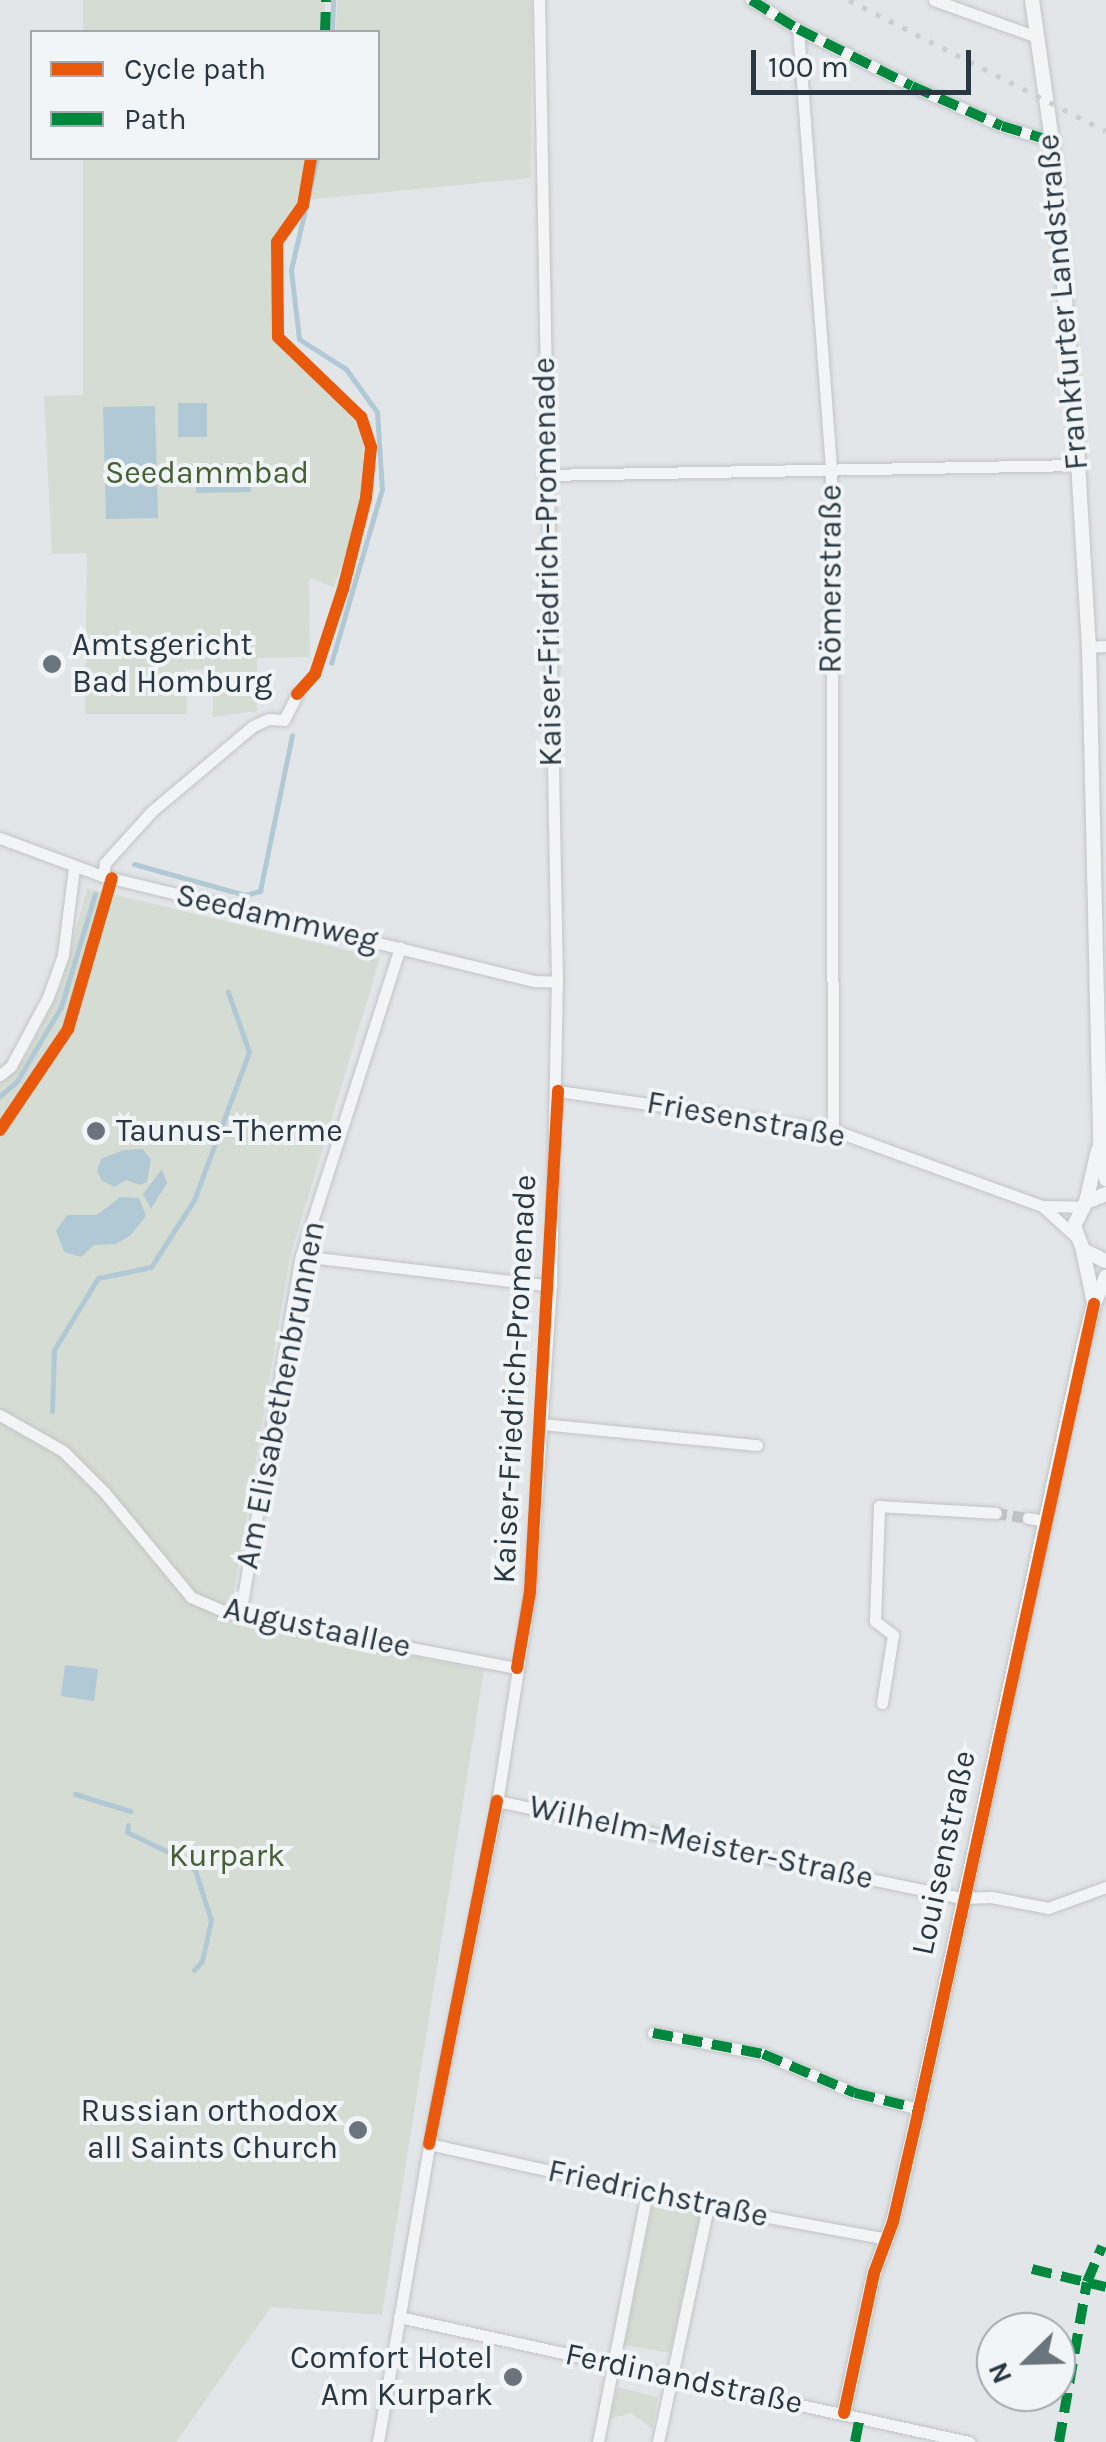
<!DOCTYPE html>
<meta charset="utf-8">
<style>
body{margin:0}
#map{position:relative;width:1106px;height:2442px;overflow:hidden;background:#e3e6e8;font-family:Karla,sans-serif}
div>[style]{position:absolute}
.green>*{inset:0;background:#d5dcd3}
.water>*{inset:0;background:#b1c9d4}
.stream>*{height:5px;margin:-2.5px;padding:0 2.5px;transform-origin:2.5px;border-radius:2.5px;background:#b1c9d4}
.minor-tunnel>*{height:11px;margin-top:-5.5px;transform-origin:0;background:repeating-linear-gradient(90deg,#bec3c7 0 11px,transparent 0 16.5px)}
.roads{filter:drop-shadow(0 0 2px #c1c4c6) drop-shadow(0 0 2px #c1c4c6)}
.minor>*{height:11px;margin:-5.5px;padding:0 5.5px;transform-origin:5.5px;border-radius:5.5px;background:#f2f4f5}
.tertiary>*{height:14px;margin:-7px;padding:0 7px;transform-origin:7px;border-radius:7px;background:#f2f4f5}
.rail>*{height:5px;margin-top:-2.5px;transform-origin:0;background:repeating-linear-gradient(90deg,#cbced0 0 5px,transparent 0 15px)}
.quiet>*{height:10px;margin-top:-5px;transform-origin:0;background:repeating-linear-gradient(90deg,#00873e 0 20px,transparent 0 30px)}
.cycleway>*{height:12px;margin:-6px;padding:0 6px;transform-origin:6px;border-radius:6px;background:#e8590c}
.dots>*{width:28px;height:28px;translate:-50% -50%;box-sizing:border-box;border:5px solid #f1f5f7;border-radius:50%}
span{translate:-50% -50%;white-space:nowrap;text-align:center;line-height:1.15;-webkit-text-stroke:8px #f1f5f7;paint-order:stroke}
.street-label{font-size:32px;color:#293742}
.park-label{font-size:32px;color:#465f35}
.poi-label{font-size:32px;color:#293742}
.left{translate:0 -50%;text-align:left}
.right{translate:-100% -50%;text-align:right}
.legend{position:absolute;left:30px;top:30px;width:350px;height:130px;box-sizing:border-box;background:#f1f5f7;border:2px solid #a1a9af;margin:0;padding:12px 18px;list-style:none;font-size:30px;color:#293742}
.legend li{display:flex;align-items:center;gap:20px;height:50px}
.legend b{width:50px;border:2px solid #a1a9af}
.north{position:absolute;left:976px;top:2312px;width:100px;height:100px;box-sizing:border-box;background:#f1f5f7;border:2px solid #a1a9af;border-radius:50%;rotate:247deg;font-size:28px;font-weight:700;line-height:40px;text-align:center;color:#293742}
.north::after{content:'';display:block;margin:auto;width:35px;height:45px;background:#6a747c;clip-path:polygon(50% 0,100% 100%,50% 72%,0 100%)}
.scale{position:absolute;left:751px;top:50px;width:220px;height:45px;box-sizing:border-box;border:5px solid #293742;border-top:0;padding-left:12px;font-size:30px;line-height:35px;white-space:nowrap;color:#293742;-webkit-text-stroke:8px #f1f5f7;paint-order:stroke}
</style>
<div id="map">
<div class="green">
<div style="clip-path:polygon(83px 0,325px 0,324px 32px,83px 32px)"></div>
<div style="clip-path:polygon(337px 0,532px 0,531px 178px,304px 200px,315px 158px,378px 158px,378px 32px,336px 32px)"></div>
<div style="clip-path:polygon(83px 158px,306px 158px,296px 204px,271px 240px,274px 339px,357px 418px,363px 442px,364px 482px,357px 522px,334px 587px,309px 578px,310px 657px,257px 658px,257px 711px,213px 717px,213px 669px,186px 670px,187px 714px,85px 714px,87px 553px,52px 554px,44px 396px,83px 395px)"></div>
<div style="clip-path:polygon(87px 888px,380px 958px,290px 1257px,229px 1620px,484px 1670px,382px 2315px,271px 2307px,176px 2442px,0 2442px,0 1082px,25px 1058px,61px 987px)"></div>
<div style="clip-path:polygon(653px 2203px,701px 2211px,670px 2353px,624px 2345px)"></div>
<div style="clip-path:polygon(618px 2387px,658px 2397px,652px 2429px,631px 2413px,610px 2419px)"></div>
</div>
<div class="water">
<div style="clip-path:polygon(178px 403px,207px 403px,207px 437px,178px 437px)"></div>
<div style="clip-path:polygon(155px 406px,158px 518px,106px 519px,103px 407px)"></div>
<div style="clip-path:polygon(250px 463px,251px 492px,196px 493px,196px 464px)"></div>
<div style="clip-path:polygon(142px 1149px,151px 1159px,147px 1182px,140px 1185px,126px 1180px,115px 1187px,102px 1181px,97px 1171px,101px 1159px,124px 1150px)"></div>
<div style="clip-path:polygon(162px 1169px,167px 1183px,151px 1209px,143px 1194px)"></div>
<div style="clip-path:polygon(120px 1197px,139px 1198px,146px 1216px,131px 1235px,116px 1244px,94px 1245px,81px 1257px,64px 1252px,56px 1231px,67px 1215px,97px 1215px)"></div>
<div style="clip-path:polygon(65px 1665px,98px 1669px,94px 1701px,61px 1696px)"></div>
</div>
<div class="stream">
<div style="left:332px;top:32px;width:32px;rotate:-88deg"></div>
<div style="left:317px;top:158px;width:115px;rotate:103.1deg"></div>
<div style="left:291px;top:270px;width:69px;rotate:83.4deg"></div>
<div style="left:299px;top:339px;width:56px;rotate:32.6deg"></div>
<div style="left:346px;top:369px;width:53px;rotate:54.2deg"></div>
<div style="left:377px;top:412px;width:77px;rotate:86.3deg"></div>
<div style="left:382px;top:489px;width:181px;rotate:106.3deg"></div>
<div style="left:134px;top:864px;width:115px;rotate:15.6deg"></div>
<div style="left:245px;top:895px;width:16px;rotate:-15deg"></div>
<div style="left:260px;top:891px;width:159px;rotate:-78.4deg"></div>
<div style="left:0;top:1096px;width:23px;rotate:-41deg"></div>
<div style="left:17px;top:1081px;width:86px;rotate:-59.3deg"></div>
<div style="left:61px;top:1007px;width:118px;rotate:-73.3deg"></div>
<div style="left:52px;top:1411px;width:61px;rotate:-88.1deg"></div>
<div style="left:54px;top:1350px;width:84px;rotate:-58.6deg"></div>
<div style="left:98px;top:1278px;width:54px;rotate:-11.7deg"></div>
<div style="left:151px;top:1267px;width:80px;rotate:-57.3deg"></div>
<div style="left:194px;top:1200px;width:158px;rotate:-69.6deg"></div>
<div style="left:249px;top:1052px;width:64px;rotate:-109.3deg"></div>
<div style="left:75px;top:1794px;width:58px;rotate:17.2deg"></div>
<div style="left:128px;top:1825px;width:7px;rotate:98deg"></div>
<div style="left:127px;top:1832px;width:60px;rotate:25.7deg"></div>
<div style="left:181px;top:1858px;width:18px;rotate:41deg"></div>
<div style="left:195px;top:1870px;width:52px;rotate:72.3deg"></div>
<div style="left:211px;top:1920px;width:42px;rotate:102.4deg"></div>
<div style="left:202px;top:1961px;width:12px;rotate:132deg"></div>
</div>
<div class="minor-tunnel">
<div style="left:996px;top:1513px;width:32px;rotate:9deg"></div>
</div>
<div class="roads">
<div class="minor">
<div style="left:751px;top:0;width:55px;rotate:31.7deg"></div>
<div style="left:798px;top:29px;width:127px;rotate:26.6deg"></div>
<div style="left:912px;top:86px;width:98px;rotate:24deg"></div>
<div style="left:1002px;top:126px;width:52px;rotate:16.7deg"></div>
<div style="left:934px;top:0;width:109px;rotate:19.8deg"></div>
<div style="left:798px;top:29px;width:442px;rotate:85.7deg"></div>
<div style="left:831px;top:470px;width:660px;rotate:89.83deg"></div>
<div style="left:544px;top:475px;width:533px;rotate:-1.07deg"></div>
<div style="left:1089px;top:647px;width:17px;rotate:-3deg"></div>
<div style="left:0;top:838px;width:110px;rotate:20.3deg"></div>
<div style="left:103px;top:876px;width:444px;rotate:13.7deg"></div>
<div style="left:534px;top:981px;width:23px;rotate:2deg"></div>
<div style="left:103px;top:876px;width:13px;rotate:-81deg"></div>
<div style="left:105px;top:863px;width:70px;rotate:-47.9deg"></div>
<div style="left:152px;top:811px;width:132px;rotate:-40.1deg"></div>
<div style="left:253px;top:726px;width:17px;rotate:-24deg"></div>
<div style="left:269px;top:719px;width:15px;rotate:4deg"></div>
<div style="left:284px;top:720px;width:29px;rotate:-63deg"></div>
<div style="left:0;top:1075px;width:14px;rotate:-39deg"></div>
<div style="left:11px;top:1066px;width:78px;rotate:-61.8deg"></div>
<div style="left:48px;top:997px;width:45px;rotate:-70.3deg"></div>
<div style="left:63px;top:955px;width:88px;rotate:-82.8deg"></div>
<div style="left:558px;top:1091px;width:278px;rotate:8.1deg"></div>
<div style="left:833px;top:1130px;width:222px;rotate:20deg"></div>
<div style="left:1042px;top:1206px;width:45px;rotate:42.3deg"></div>
<div style="left:1042px;top:1206px;width:39px;rotate:1deg"></div>
<div style="left:301px;top:1256px;width:252px;rotate:6.8deg"></div>
<div style="left:0;top:1415px;width:73px;rotate:29.7deg"></div>
<div style="left:63px;top:1451px;width:59px;rotate:45deg"></div>
<div style="left:105px;top:1493px;width:135px;rotate:50.4deg"></div>
<div style="left:191px;top:1597px;width:40px;rotate:23.4deg"></div>
<div style="left:228px;top:1613px;width:294px;rotate:10.8deg"></div>
<div style="left:542px;top:1424px;width:216px;rotate:5.6deg"></div>
<div style="left:1028px;top:1518px;width:19px;rotate:9deg"></div>
<div style="left:240px;top:1615px;width:364px;rotate:-80.4deg"></div>
<div style="left:301px;top:1256px;width:324px;rotate:-72.2deg"></div>
<div style="left:882px;top:1703px;width:69px;rotate:-80.8deg"></div>
<div style="left:893px;top:1635px;width:23px;rotate:-142deg"></div>
<div style="left:875px;top:1621px;width:115px;rotate:-88deg"></div>
<div style="left:879px;top:1506px;width:117px;rotate:3.4deg"></div>
<div style="left:497px;top:1801px;width:476px;rotate:11.8deg"></div>
<div style="left:963px;top:1898px;width:28px;rotate:-2deg"></div>
<div style="left:991px;top:1897px;width:58px;rotate:10.9deg"></div>
<div style="left:1048px;top:1908px;width:62px;rotate:-19.9deg"></div>
<div style="left:653px;top:2033px;width:112px;rotate:10.8deg"></div>
<div style="left:763px;top:2054px;width:100px;rotate:23deg"></div>
<div style="left:855px;top:2093px;width:66px;rotate:14deg"></div>
<div style="left:429px;top:2144px;width:286px;rotate:12.5deg"></div>
<div style="left:708px;top:2206px;width:182px;rotate:10.4deg"></div>
<div style="left:399px;top:2317px;width:584px;rotate:12.37deg"></div>
<div style="left:378px;top:2442px;width:324px;rotate:-80.2deg"></div>
<div style="left:433px;top:2123px;width:313px;rotate:-78.6deg"></div>
<div style="left:495px;top:1816px;width:227px;rotate:-81.1deg"></div>
<div style="left:530px;top:1592px;width:307px;rotate:-86.1deg"></div>
<div style="left:551px;top:1286px;width:304px;rotate:-88.9deg"></div>
<div style="left:557px;top:982px;width:982px;rotate:-91.05deg"></div>
<div style="left:598px;top:2442px;width:254px;rotate:-78.9deg"></div>
<div style="left:658px;top:2442px;width:241px;rotate:-78deg"></div>
</div>
<div class="tertiary">
<div style="left:1032px;top:0;width:142px;rotate:81.9deg"></div>
<div style="left:1052px;top:141px;width:306px;rotate:85.3deg"></div>
<div style="left:1077px;top:446px;width:201px;rotate:86.6deg"></div>
<div style="left:1089px;top:647px;width:497px;rotate:88.7deg"></div>
<div style="left:1100px;top:1144px;width:36px;rotate:80deg"></div>
<div style="left:1106px;top:1194px;width:22px;rotate:158deg"></div>
<div style="left:1086px;top:1202px;width:27px;rotate:117deg"></div>
<div style="left:1074px;top:1226px;width:26px;rotate:69deg"></div>
<div style="left:1083px;top:1250px;width:25px;rotate:26deg"></div>
<div style="left:1086px;top:1202px;width:53px;rotate:-77deg"></div>
<div style="left:1083px;top:1251px;width:53px;rotate:78.1deg"></div>
<div style="left:844px;top:2413px;width:143px;rotate:-77.9deg"></div>
<div style="left:874px;top:2273px;width:54px;rotate:-69.6deg"></div>
<div style="left:893px;top:2222px;width:116px;rotate:-77deg"></div>
<div style="left:919px;top:2109px;width:779px;rotate:-77.85deg"></div>
<div style="left:1083px;top:1347px;width:44px;rotate:-75.7deg"></div>
<div style="left:1094px;top:1304px;width:30px;rotate:-66deg"></div>
</div>
</div>
<div class="rail">
<div style="left:849px;top:0;width:288px;rotate:27deg"></div>
</div>
<div class="quiet">
<div style="left:751px;top:0;width:55px;rotate:31.7deg"></div>
<div style="left:798px;top:29px;width:127px;rotate:26.6deg"></div>
<div style="left:912px;top:86px;width:98px;rotate:24deg"></div>
<div style="left:1002px;top:126px;width:52px;rotate:16.7deg"></div>
<div style="left:325px;top:32px;width:32px;rotate:-88deg"></div>
<div style="left:653px;top:2033px;width:112px;rotate:10.8deg"></div>
<div style="left:763px;top:2054px;width:100px;rotate:23deg"></div>
<div style="left:855px;top:2093px;width:66px;rotate:14deg"></div>
<div style="left:1032px;top:2269px;width:76px;rotate:13.7deg"></div>
<div style="left:855px;top:2442px;width:25px;rotate:-79deg"></div>
<div style="left:1059px;top:2442px;width:162px;rotate:-80.1deg"></div>
<div style="left:1087px;top:2282px;width:39px;rotate:-67deg"></div>
</div>
<div class="cycleway">
<div style="left:297px;top:694px;width:27px;rotate:-48deg"></div>
<div style="left:315px;top:674px;width:89px;rotate:-71.8deg"></div>
<div style="left:343px;top:589px;width:94px;rotate:-75.8deg"></div>
<div style="left:366px;top:498px;width:51px;rotate:-84.4deg"></div>
<div style="left:371px;top:447px;width:32px;rotate:-108deg"></div>
<div style="left:361px;top:417px;width:115px;rotate:-136.1deg"></div>
<div style="left:278px;top:337px;width:95px;rotate:-90.6deg"></div>
<div style="left:277px;top:242px;width:45px;rotate:-54.9deg"></div>
<div style="left:303px;top:205px;width:48px;rotate:-80.3deg"></div>
<div style="left:0;top:1130px;width:122px;rotate:-56deg"></div>
<div style="left:68px;top:1029px;width:157px;rotate:-73.8deg"></div>
<div style="left:517px;top:1668px;width:77px;rotate:-80.3deg"></div>
<div style="left:530px;top:1592px;width:502px;rotate:-86.8deg"></div>
<div style="left:429px;top:2144px;width:350px;rotate:-78.8deg"></div>
<div style="left:844px;top:2413px;width:143px;rotate:-77.9deg"></div>
<div style="left:874px;top:2273px;width:54px;rotate:-69.6deg"></div>
<div style="left:893px;top:2222px;width:116px;rotate:-77deg"></div>
<div style="left:919px;top:2109px;width:824px;rotate:-77.74deg"></div>
</div>
<div class="dots">
<div style="left:52px;top:664px;background:#6a747c"></div>
<div style="left:96px;top:1131px;background:#6a747c"></div>
<div style="left:358px;top:2130px;background:#6a747c"></div>
<div style="left:513px;top:2377px;background:#6a747c"></div>
</div>
<div class="street-label">
<span style="left:1063px;top:302px;rotate:-95deg">Frankfurter Landstraße</span>
<span style="left:548px;top:562px;rotate:-91deg">Kaiser-Friedrich-Promenade</span>
<span style="left:831px;top:579px;rotate:-90deg">Römerstraße</span>
<span style="left:277px;top:918px;rotate:13deg">Seedammweg</span>
<span style="left:746px;top:1120px;rotate:10deg">Friesenstraße</span>
<span style="left:515px;top:1379px;rotate:-87deg">Kaiser-Friedrich-Promenade</span>
<span style="left:281px;top:1395px;rotate:-79deg">Am Elisabethenbrunnen</span>
<span style="left:317px;top:1628px;rotate:12deg">Augustaallee</span>
<span style="left:701px;top:1843px;rotate:12deg">Wilhelm-Meister-Straße</span>
<span style="left:944px;top:1853px;rotate:-78deg">Louisenstraße</span>
<span style="left:658px;top:2194px;rotate:12deg">Friedrichstraße</span>
<span style="left:684px;top:2379px;rotate:12deg">Ferdinandstraße</span>
</div>
<div class="park-label">
<span style="left:207px;top:473px">Seedammbad</span>
<span style="left:227px;top:1856px">Kurpark</span>
</div>
<div class="poi-label">
<span class="left" style="left:72px;top:664px">Amtsgericht<br>Bad Homburg</span>
<span class="left" style="left:116px;top:1131px">Taunus-Therme</span>
<span class="right" style="left:338px;top:2130px">Russian orthodox<br>all Saints Church</span>
<span class="right" style="left:493px;top:2377px">Comfort Hotel<br>Am Kurpark</span>
</div>
<ul class="legend">
<li><b style="height:12px;background:#e8590c"></b>Cycle path</li>
<li><b style="height:12px;background:#00873e"></b>Path</li>
</ul>
<div class="north">N</div>
<div class="scale">100 m</div>
</div>
